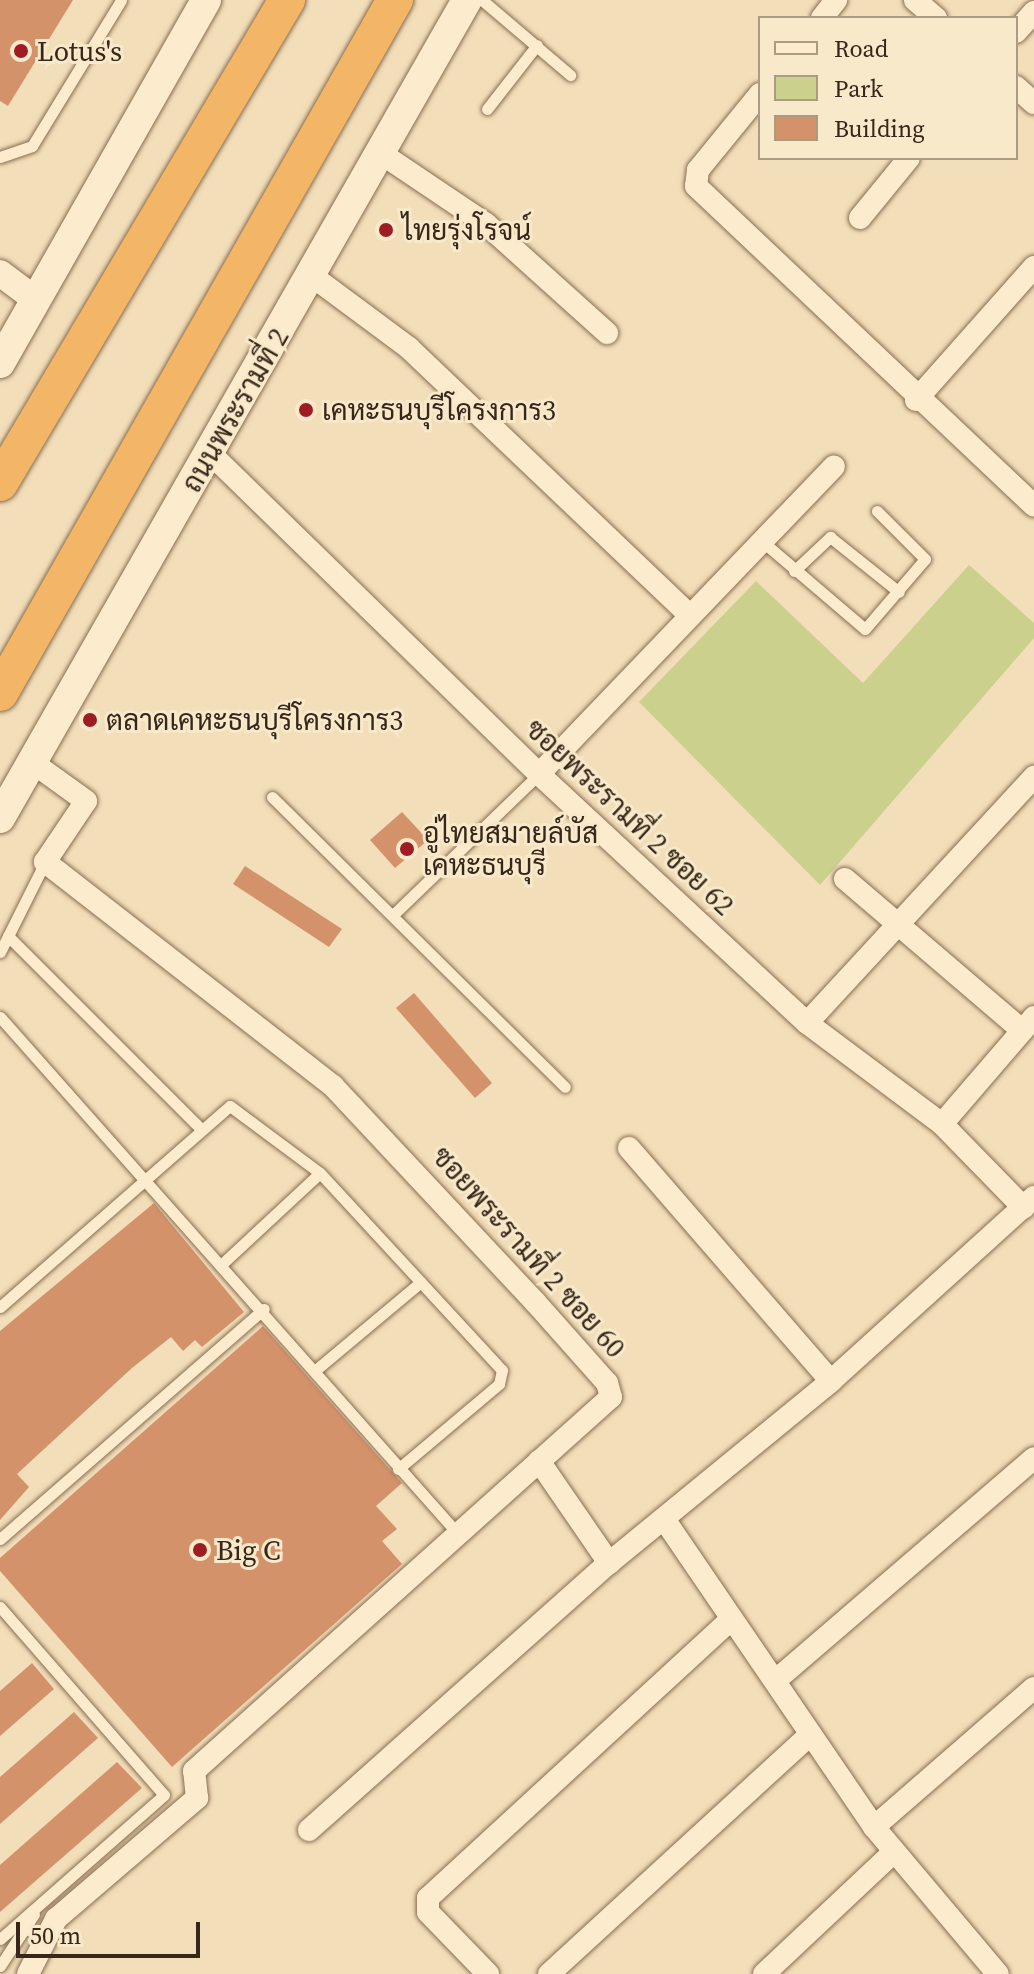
<!DOCTYPE html>
<meta charset="utf-8">
<style>
body{margin:0}
#map{position:relative;width:1034px;height:1974px;overflow:hidden;background:#f2deb9;font-family:"Source Serif 4",Sarabun,serif}
div>[style]{position:absolute}
.green>*{inset:0;background:#cbd08d}
.building>*{inset:0;background:#d4926b}
.roads{filter:drop-shadow(0 0 2px #896d53) drop-shadow(0 0 2px #896d53)}
.service>*{height:11px;margin:-5.5px;padding:0 5.5px;transform-origin:5.5px;border-radius:5.5px;background:#fceccd}
.minor>*{height:22px;margin:-11px;padding:0 11px;transform-origin:11px;border-radius:11px;background:#fceccd}
.tertiary>*{height:26px;margin:-13px;padding:0 13px;transform-origin:13px;border-radius:13px;background:#fceccd}
.secondary>*{height:30px;margin:-15px;padding:0 15px;transform-origin:15px;border-radius:15px;background:#fceccd}
.trunk>*{height:36px;margin:-18px;padding:0 18px;transform-origin:18px;border-radius:18px;background:#f2b666}
.dots>*{width:22px;height:22px;translate:-50% -50%;box-sizing:border-box;border:4px solid #f8e9ca;border-radius:50%}
span{translate:-50% -50%;white-space:nowrap;text-align:center;line-height:1.15;-webkit-text-stroke:6px #f8e9ca;paint-order:stroke}
.poi-label{font-size:28px;color:#372619}
.left{translate:0 -50%;text-align:left}
.street-label{font-size:28px;color:#372619}
.legend{position:absolute;left:758px;top:16px;width:260px;height:144px;box-sizing:border-box;background:#f8e9ca;border:2px solid #ab9b83;margin:0;padding:10px 14px;list-style:none;font-size:24px;color:#372619}
.legend li{display:flex;align-items:center;gap:16px;height:40px}
.legend b{width:40px;border:2px solid #ab9b83}
.scale{position:absolute;left:16px;top:1922px;width:184px;height:36px;box-sizing:border-box;border:4px solid #372619;border-top:0;padding-left:10px;font-size:24px;line-height:28px;white-space:nowrap;color:#372619;-webkit-text-stroke:6px #f8e9ca;paint-order:stroke}
</style>
<div id="map">
<div class="green">
<div style="clip-path:polygon(969px 565px,1034px 623px,1034px 638px,820px 885px,639px 702px,756px 581px,863px 683px)"></div>
</div>
<div class="building">
<div style="clip-path:polygon(0 0,73px 0,8px 106px,0 101px)"></div>
<div style="clip-path:polygon(402px 812px,428px 840px,395px 868px,370px 840px)"></div>
<div style="clip-path:polygon(245px 866px,342px 929px,329px 947px,233px 884px)"></div>
<div style="clip-path:polygon(414px 993px,492px 1083px,475px 1098px,396px 1008px)"></div>
<div style="clip-path:polygon(154px 1203px,244px 1312px,202px 1347px,195px 1340px,183px 1351px,171px 1337px,132px 1368px,17px 1474px,29px 1487px,0 1520px,0 1331px)"></div>
<div style="clip-path:polygon(263px 1326px,402px 1483px,376px 1506px,397px 1529px,382px 1541px,402px 1564px,172px 1767px,0 1571px,0 1558px)"></div>
<div style="clip-path:polygon(32px 1663px,54px 1689px,0 1736px,0 1691px)"></div>
<div style="clip-path:polygon(74px 1712px,98px 1738px,0 1824px,0 1777px)"></div>
<div style="clip-path:polygon(117px 1762px,142px 1788px,0 1912px,0 1865px)"></div>
</div>
<div class="roads">
<div class="service">
<div style="left:482px;top:0;width:116px;rotate:40.4deg"></div>
<div style="left:487px;top:109px;width:81px;rotate:-52deg"></div>
<div style="left:0;top:157px;width:34px;rotate:-19deg"></div>
<div style="left:32px;top:146px;width:171px;rotate:-58.6deg"></div>
<div style="left:763px;top:542px;width:134px;rotate:40.5deg"></div>
<div style="left:865px;top:629px;width:92px;rotate:-49.4deg"></div>
<div style="left:925px;top:559px;width:68px;rotate:-135deg"></div>
<div style="left:794px;top:571px;width:50px;rotate:-43.4deg"></div>
<div style="left:830px;top:537px;width:88px;rotate:38.6deg"></div>
<div style="left:272px;top:797px;width:412px;rotate:44.7deg"></div>
<div style="left:396px;top:912px;width:199px;rotate:-44deg"></div>
<div style="left:8px;top:936px;width:274px;rotate:45deg"></div>
<div style="left:0;top:952px;width:101px;rotate:-63.4deg"></div>
<div style="left:0;top:1017px;width:692px;rotate:48.46deg"></div>
<div style="left:223px;top:1263px;width:132px;rotate:-42.9deg"></div>
<div style="left:0;top:1307px;width:305px;rotate:-41.2deg"></div>
<div style="left:230px;top:1106px;width:112px;rotate:36.7deg"></div>
<div style="left:320px;top:1173px;width:268px;rotate:47.3deg"></div>
<div style="left:502px;top:1370px;width:14px;rotate:102deg"></div>
<div style="left:499px;top:1384px;width:132px;rotate:139.9deg"></div>
<div style="left:318px;top:1368px;width:134px;rotate:-39.9deg"></div>
<div style="left:0;top:1539px;width:350px;rotate:-41.1deg"></div>
<div style="left:0;top:1607px;width:249px;rotate:48.9deg"></div>
<div style="left:164px;top:1795px;width:218px;rotate:138.7deg"></div>
<div style="left:0;top:1966px;width:62px;rotate:-56.8deg"></div>
</div>
<div class="minor">
<div style="left:915px;top:0;width:28px;rotate:41deg"></div>
<div style="left:822px;top:18px;width:23px;rotate:-52deg"></div>
<div style="left:1016px;top:32px;width:27px;rotate:-48deg"></div>
<div style="left:1016px;top:87px;width:24px;rotate:42deg"></div>
<div style="left:760px;top:94px;width:98px;rotate:129.2deg"></div>
<div style="left:698px;top:170px;width:16px;rotate:97deg"></div>
<div style="left:696px;top:186px;width:465px;rotate:43.4deg"></div>
<div style="left:379px;top:152px;width:129px;rotate:33.9deg"></div>
<div style="left:486px;top:224px;width:163px;rotate:42deg"></div>
<div style="left:860px;top:218px;width:77px;rotate:-50.8deg"></div>
<div style="left:312px;top:276px;width:121px;rotate:36.6deg"></div>
<div style="left:409px;top:348px;width:388px;rotate:43.6deg"></div>
<div style="left:916px;top:400px;width:178px;rotate:-48.4deg"></div>
<div style="left:210px;top:453px;width:460px;rotate:44.3deg"></div>
<div style="left:539px;top:774px;width:366px;rotate:42.9deg"></div>
<div style="left:807px;top:1023px;width:169px;rotate:36.8deg"></div>
<div style="left:942px;top:1124px;width:117px;rotate:45.7deg"></div>
<div style="left:539px;top:774px;width:426px;rotate:-46.2deg"></div>
<div style="left:845px;top:879px;width:233px;rotate:40.5deg"></div>
<div style="left:807px;top:1023px;width:335px;rotate:-47.3deg"></div>
<div style="left:942px;top:1124px;width:141px;rotate:-49.3deg"></div>
<div style="left:629px;top:1148px;width:308px;rotate:49.1deg"></div>
<div style="left:539px;top:1461px;width:124px;rotate:55.5deg"></div>
<div style="left:664px;top:1519px;width:373px;rotate:55.7deg"></div>
<div style="left:874px;top:1827px;width:192px;rotate:49.9deg"></div>
<div style="left:776px;top:1680px;width:340px;rotate:-40.7deg"></div>
<div style="left:874px;top:1827px;width:212px;rotate:-41deg"></div>
<div style="left:309px;top:1830px;width:402px;rotate:-41.7deg"></div>
<div style="left:609px;top:1563px;width:287px;rotate:-39.3deg"></div>
<div style="left:831px;top:1381px;width:274px;rotate:-42.2deg"></div>
<div style="left:28px;top:1974px;width:62px;rotate:-63deg"></div>
<div style="left:56px;top:1919px;width:186px;rotate:-40.6deg"></div>
<div style="left:197px;top:1798px;width:27px;rotate:-96deg"></div>
<div style="left:194px;top:1771px;width:560px;rotate:-41.89deg"></div>
<div style="left:611px;top:1397px;width:15px;rotate:-106deg"></div>
<div style="left:607px;top:1383px;width:108px;rotate:-131.6deg"></div>
<div style="left:535px;top:1302px;width:296px;rotate:-133.1deg"></div>
<div style="left:333px;top:1086px;width:365px;rotate:-142.1deg"></div>
<div style="left:45px;top:862px;width:73px;rotate:-56.1deg"></div>
<div style="left:86px;top:801px;width:67px;rotate:-144.2deg"></div>
<div style="left:488px;top:1974px;width:86px;rotate:-134.1deg"></div>
<div style="left:428px;top:1912px;width:14px;rotate:-90deg"></div>
<div style="left:428px;top:1898px;width:408px;rotate:-42.6deg"></div>
<div style="left:549px;top:1974px;width:352px;rotate:-42.5deg"></div>
<div style="left:764px;top:1974px;width:177px;rotate:-43.2deg"></div>
</div>
<div class="tertiary">
<div style="left:0;top:273px;width:45px;rotate:36.9deg"></div>
</div>
<div class="secondary">
<div style="left:0;top:363px;width:417px;rotate:-60.4deg"></div>
<div style="left:0;top:818px;width:942px;rotate:-60.28deg"></div>
</div>
<div class="trunk">
<div style="left:0;top:483px;width:562px;rotate:-59.28deg"></div>
<div style="left:0;top:693px;width:798px;rotate:-60.32deg"></div>
</div>
</div>
<div class="dots">
<div style="left:21px;top:51px;background:#9e1d24"></div>
<div style="left:386px;top:230px;background:#9e1d24"></div>
<div style="left:306px;top:410px;background:#9e1d24"></div>
<div style="left:90px;top:720px;background:#9e1d24"></div>
<div style="left:407px;top:849px;background:#9e1d24"></div>
<div style="left:200px;top:1550px;background:#9e1d24"></div>
</div>
<div class="poi-label">
<span class="left" style="left:37px;top:51px">Lotus's</span>
<span class="left" style="left:402px;top:230px">ไทยรุ่งโรจน์</span>
<span class="left" style="left:322px;top:410px">เคหะธนบุรีโครงการ3</span>
<span class="left" style="left:106px;top:720px">ตลาดเคหะธนบุรีโครงการ3</span>
<span class="left" style="left:423px;top:849px">อู่ไทยสมายล์บัส<br>เคหะธนบุรี</span>
<span class="left" style="left:216px;top:1550px">Big C</span>
</div>
<div class="street-label">
<span style="left:235px;top:410px;rotate:-60deg">ถนนพระรามที่ 2</span>
<span style="left:630px;top:817px;rotate:43deg">ซอยพระรามที่ 2 ซอย 62</span>
<span style="left:529px;top:1252px;rotate:48deg">ซอยพระรามที่ 2 ซอย 60</span>
</div>
<ul class="legend">
<li><b style="height:10px;background:#fceccd"></b>Road</li>
<li><b style="height:22px;background:#cbd08d"></b>Park</li>
<li><b style="height:22px;background:#d4926b"></b>Building</li>
</ul>
<div class="scale">50 m</div>
</div>
